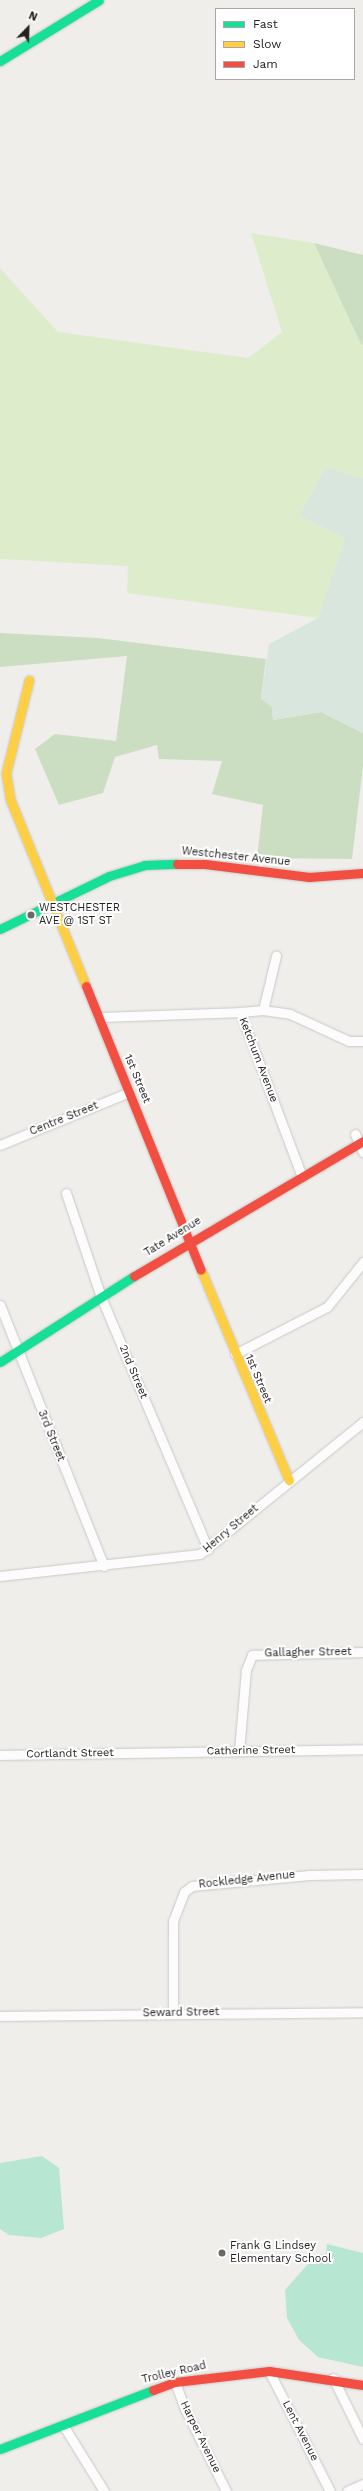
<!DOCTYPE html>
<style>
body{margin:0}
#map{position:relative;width:363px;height:2491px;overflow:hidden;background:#f0eeeb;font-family:"Work Sans",sans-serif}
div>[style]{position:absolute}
.grass>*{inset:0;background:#ddeccb}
.forest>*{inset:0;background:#cbdec1}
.wetland>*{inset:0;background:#d9e6de}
.pitch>*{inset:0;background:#b7e6d2}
.roads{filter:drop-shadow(0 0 1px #c9c8c7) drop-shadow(0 0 1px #c9c8c7)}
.street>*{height:9px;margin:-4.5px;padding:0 4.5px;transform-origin:4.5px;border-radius:4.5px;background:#fdfcfc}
.fast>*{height:9px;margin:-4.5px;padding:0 4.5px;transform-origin:4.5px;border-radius:4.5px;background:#16e098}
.slow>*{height:9px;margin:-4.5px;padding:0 4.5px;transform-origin:4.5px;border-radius:4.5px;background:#ffcf43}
.jam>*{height:9px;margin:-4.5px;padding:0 4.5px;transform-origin:4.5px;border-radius:4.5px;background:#f24e42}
.dots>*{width:11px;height:11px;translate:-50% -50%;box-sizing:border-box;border:2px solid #fff;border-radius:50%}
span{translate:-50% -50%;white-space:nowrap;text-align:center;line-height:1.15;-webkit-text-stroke:4px #fff;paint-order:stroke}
.street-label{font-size:11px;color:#222}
.poi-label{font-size:11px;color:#222}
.left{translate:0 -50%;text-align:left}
.legend{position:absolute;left:215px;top:8px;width:140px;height:72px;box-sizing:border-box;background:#fff;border:1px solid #a7a7a7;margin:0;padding:5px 7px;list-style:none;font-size:12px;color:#222}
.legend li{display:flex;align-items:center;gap:8px;height:20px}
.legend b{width:20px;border:1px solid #a7a7a7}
.north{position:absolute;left:8px;top:8px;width:40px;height:40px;-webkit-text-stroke:3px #fff;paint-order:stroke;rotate:23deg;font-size:11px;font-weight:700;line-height:16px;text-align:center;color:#222}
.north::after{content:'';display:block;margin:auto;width:14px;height:18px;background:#222;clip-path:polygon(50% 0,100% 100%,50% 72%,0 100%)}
</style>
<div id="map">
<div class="grass">
<div style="clip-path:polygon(251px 233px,314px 243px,363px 345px,363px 479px,326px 467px,299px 516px,345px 538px,318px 618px,127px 593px,128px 566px,0 559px,0 268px,58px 332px,248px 358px,282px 332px)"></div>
</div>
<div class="forest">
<div style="clip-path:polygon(314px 243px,363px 255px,363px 345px,361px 344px)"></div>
<div style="clip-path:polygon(0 633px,98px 638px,266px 659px,261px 698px,272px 707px,273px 720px,321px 712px,363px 733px,363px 766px,352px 859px,257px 858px,263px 805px,212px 794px,222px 761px,159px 759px,157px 745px,115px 757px,103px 793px,59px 805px,35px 749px,55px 734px,116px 741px,127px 656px,0 667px)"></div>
</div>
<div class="wetland">
<div style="clip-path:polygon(326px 467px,363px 479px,363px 733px,321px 712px,273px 720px,272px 707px,261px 699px,269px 644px,318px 618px,345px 538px,299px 516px)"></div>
</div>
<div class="pitch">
<div style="clip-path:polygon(42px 2156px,59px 2168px,64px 2229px,41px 2238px,9px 2235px,0 2229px,0 2163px)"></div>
<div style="clip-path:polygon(327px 2244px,363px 2253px,363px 2367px,318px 2357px,299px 2340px,287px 2318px,285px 2290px,315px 2256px,326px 2253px)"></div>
</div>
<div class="roads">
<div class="street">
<div style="left:263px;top:1010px;width:56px;rotate:-76.5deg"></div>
<div style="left:240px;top:1012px;width:23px;rotate:-5deg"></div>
<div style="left:263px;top:1010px;width:27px;rotate:8deg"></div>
<div style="left:290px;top:1014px;width:65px;rotate:24.6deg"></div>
<div style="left:349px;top:1041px;width:14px"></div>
<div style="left:98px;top:1017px;width:142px;rotate:-2deg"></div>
<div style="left:240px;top:1012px;width:173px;rotate:69.4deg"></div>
<div style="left:355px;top:1134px;width:20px;rotate:66deg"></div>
<div style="left:0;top:1145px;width:139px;rotate:-22.3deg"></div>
<div style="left:66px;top:1193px;width:110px;rotate:71.4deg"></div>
<div style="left:101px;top:1297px;width:274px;rotate:67deg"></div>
<div style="left:0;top:1305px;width:281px;rotate:68.3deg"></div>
<div style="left:235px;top:1354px;width:103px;rotate:-27.1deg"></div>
<div style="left:327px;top:1307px;width:58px;rotate:-51.3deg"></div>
<div style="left:0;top:1576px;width:201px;rotate:-6.3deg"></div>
<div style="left:200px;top:1554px;width:210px;rotate:-39deg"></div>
<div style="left:239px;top:1751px;width:81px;rotate:-85.1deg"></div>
<div style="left:246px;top:1670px;width:16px;rotate:-68deg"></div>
<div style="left:252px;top:1655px;width:111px;rotate:-1.5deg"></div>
<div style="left:0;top:1755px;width:363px;rotate:-0.9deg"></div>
<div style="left:173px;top:2012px;width:91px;rotate:-90deg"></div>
<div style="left:173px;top:1921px;width:31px;rotate:-69deg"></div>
<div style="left:184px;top:1892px;width:10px;rotate:-37deg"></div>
<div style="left:192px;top:1886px;width:118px;rotate:-5.4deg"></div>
<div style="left:309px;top:1875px;width:54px;rotate:-1.1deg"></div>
<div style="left:0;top:2016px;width:363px;rotate:-0.6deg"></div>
<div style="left:269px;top:2371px;width:135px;rotate:63.1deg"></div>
<div style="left:333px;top:2378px;width:68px;rotate:63.8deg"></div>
<div style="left:175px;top:2382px;width:29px;rotate:70deg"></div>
<div style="left:185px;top:2409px;width:92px;rotate:63.4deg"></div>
<div style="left:63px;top:2425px;width:78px;rotate:58.2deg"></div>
<div style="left:347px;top:2491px;width:17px;rotate:-24deg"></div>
</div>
<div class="fast">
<div style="left:0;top:61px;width:116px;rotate:-31.6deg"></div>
<div style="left:0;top:929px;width:121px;rotate:-25.9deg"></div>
<div style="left:109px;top:876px;width:37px;rotate:-17deg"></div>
<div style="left:144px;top:865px;width:33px;rotate:-2deg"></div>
<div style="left:0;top:1362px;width:159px;rotate:-32.7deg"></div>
<div style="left:0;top:2449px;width:164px;rotate:-21.1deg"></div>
</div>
<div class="slow">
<div style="left:29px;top:680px;width:96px;rotate:103.9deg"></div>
<div style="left:6px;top:773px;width:26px;rotate:81deg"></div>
<div style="left:10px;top:799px;width:202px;rotate:67.9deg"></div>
<div style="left:201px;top:1270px;width:228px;rotate:67.3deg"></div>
</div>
<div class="jam">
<div style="left:177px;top:864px;width:28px"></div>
<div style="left:205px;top:864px;width:105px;rotate:7.1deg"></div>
<div style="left:309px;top:877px;width:54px;rotate:-4.2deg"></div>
<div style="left:86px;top:986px;width:306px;rotate:68deg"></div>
<div style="left:134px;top:1276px;width:266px;rotate:-30.5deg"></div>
<div style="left:153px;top:2390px;width:23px;rotate:-20deg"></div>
<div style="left:175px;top:2382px;width:95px;rotate:-6.7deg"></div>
<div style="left:269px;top:2371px;width:95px;rotate:8.5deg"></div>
</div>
</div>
<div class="dots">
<div style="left:31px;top:915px;background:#6a6968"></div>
<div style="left:222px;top:2253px;background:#6a6968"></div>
</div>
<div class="street-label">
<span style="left:236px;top:857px;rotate:6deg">Westchester Avenue</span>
<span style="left:258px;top:1060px;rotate:69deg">Ketchum Avenue</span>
<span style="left:137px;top:1079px;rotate:67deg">1st Street</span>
<span style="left:64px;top:1119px;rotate:-22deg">Centre Street</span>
<span style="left:173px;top:1237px;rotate:-32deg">Tate Avenue</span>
<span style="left:133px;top:1372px;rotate:67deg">2nd Street</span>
<span style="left:258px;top:1379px;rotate:67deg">1st Street</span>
<span style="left:51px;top:1436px;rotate:68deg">3rd Street</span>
<span style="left:231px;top:1529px;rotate:-40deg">Henry Street</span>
<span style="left:308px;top:1653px;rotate:-1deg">Gallagher Street</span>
<span style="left:251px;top:1751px;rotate:-1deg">Catherine Street</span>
<span style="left:70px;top:1754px;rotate:-1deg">Cortlandt Street</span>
<span style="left:247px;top:1880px;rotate:-6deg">Rockledge Avenue</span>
<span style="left:181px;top:2013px;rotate:-1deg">Seward Street</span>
<span style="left:174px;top:2373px;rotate:-13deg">Trolley Road</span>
<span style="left:300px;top:2431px;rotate:63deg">Lent Avenue</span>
<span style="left:200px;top:2437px;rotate:64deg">Harper Avenue</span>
</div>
<div class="poi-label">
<span class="left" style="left:39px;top:915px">WESTCHESTER<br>AVE @ 1ST ST</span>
<span class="left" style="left:230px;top:2253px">Frank G Lindsey<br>Elementary School</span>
</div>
<ul class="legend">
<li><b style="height:5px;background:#16e098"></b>Fast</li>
<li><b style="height:5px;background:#ffcf43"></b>Slow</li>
<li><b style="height:5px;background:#f24e42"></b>Jam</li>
</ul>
<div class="north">N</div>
</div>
